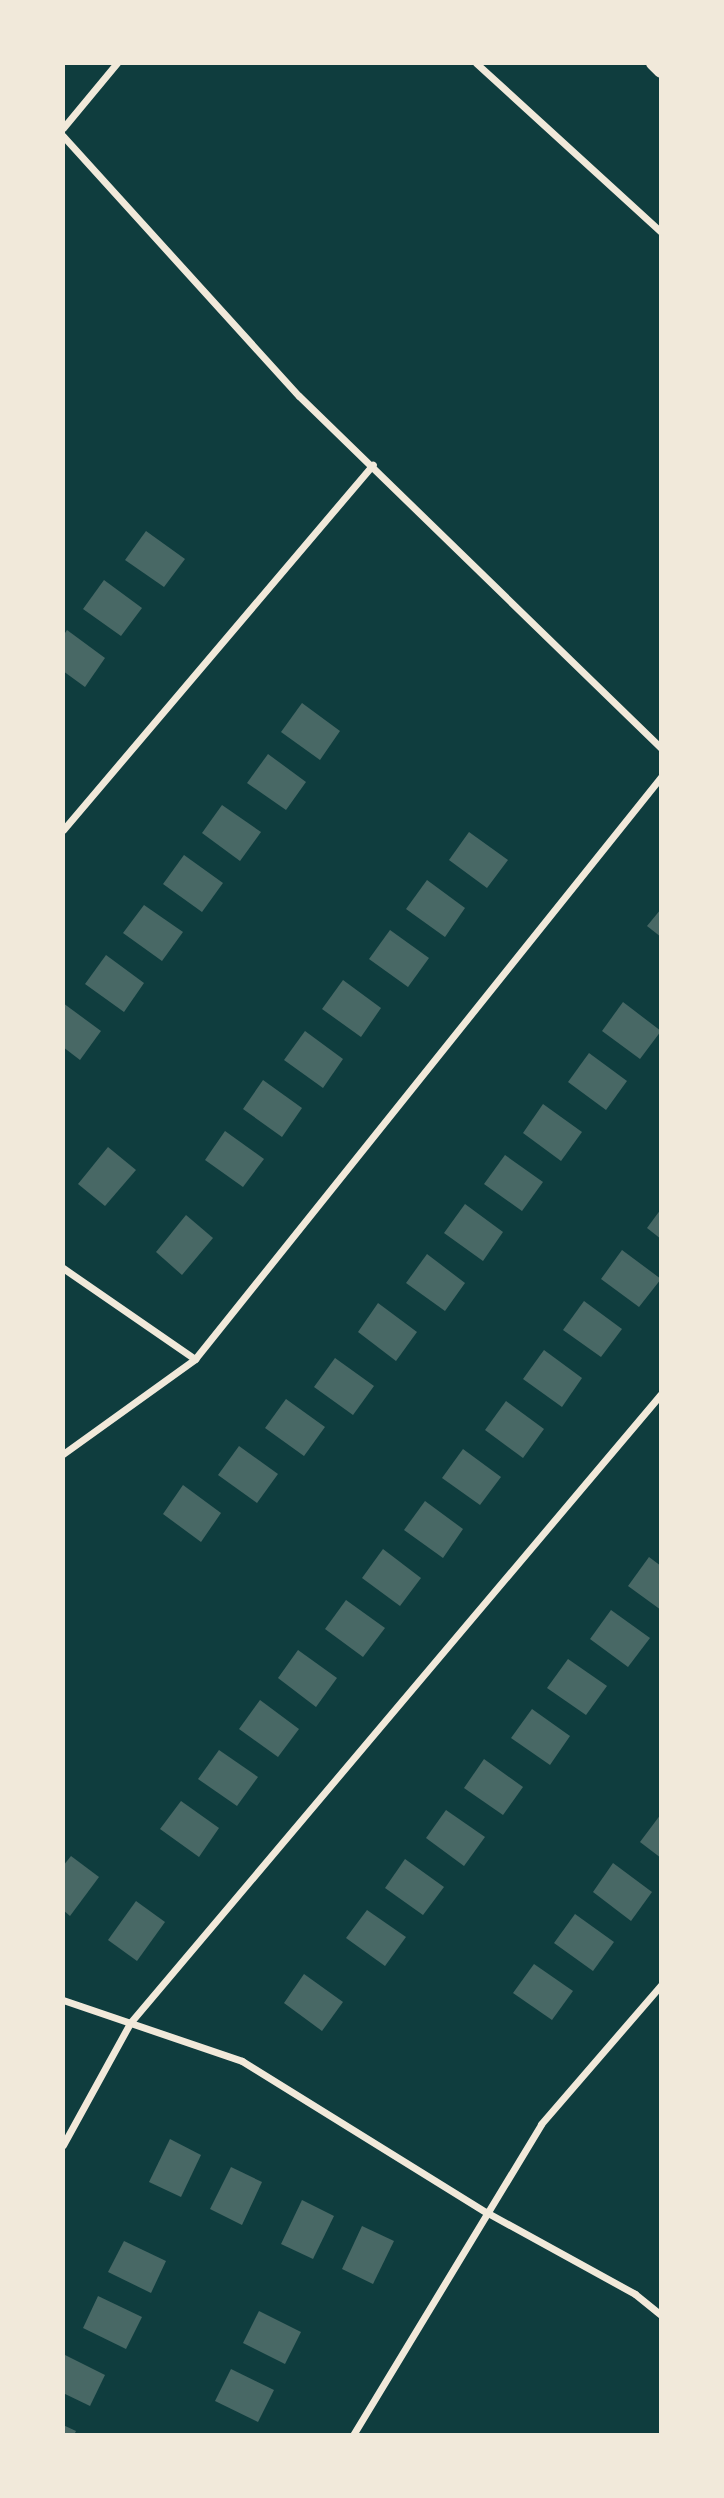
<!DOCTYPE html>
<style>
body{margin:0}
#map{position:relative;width:724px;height:2498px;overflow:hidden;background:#0f3d3e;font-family:"Noto Sans",sans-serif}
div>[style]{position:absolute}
.building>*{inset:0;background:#486865}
.minor>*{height:7px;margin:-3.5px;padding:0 3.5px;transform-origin:3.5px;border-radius:3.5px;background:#f1e9da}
.secondary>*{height:14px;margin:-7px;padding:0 7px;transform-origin:7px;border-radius:7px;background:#f1e9da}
span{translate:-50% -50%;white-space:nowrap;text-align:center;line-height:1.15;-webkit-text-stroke:6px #f1e9da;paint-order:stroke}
.frame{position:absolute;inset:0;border:65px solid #f1e9da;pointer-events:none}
</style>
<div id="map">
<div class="building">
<div style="clip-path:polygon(146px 531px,185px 559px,164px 587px,125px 560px)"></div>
<div style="clip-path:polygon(104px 580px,142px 608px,121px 636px,83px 609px)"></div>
<div style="clip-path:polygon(67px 630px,105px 658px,85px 687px,63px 671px,63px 636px)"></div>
<div style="clip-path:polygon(302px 703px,340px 731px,320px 760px,281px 732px)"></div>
<div style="clip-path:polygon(268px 754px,306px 782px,286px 810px,247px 783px)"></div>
<div style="clip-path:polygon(222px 805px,261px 832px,240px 861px,202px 833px)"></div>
<div style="clip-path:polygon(469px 832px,508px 860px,487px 888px,449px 860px)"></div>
<div style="clip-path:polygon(184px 855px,223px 883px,202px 912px,163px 884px)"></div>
<div style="clip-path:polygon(427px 880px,465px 908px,445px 937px,406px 909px)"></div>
<div style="clip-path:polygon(144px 905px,183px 932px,162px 961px,123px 933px)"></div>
<div style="clip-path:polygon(661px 909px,661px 937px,647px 926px)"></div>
<div style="clip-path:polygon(390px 930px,429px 958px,408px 987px,369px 959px)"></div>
<div style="clip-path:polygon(106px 955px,144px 983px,124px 1012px,85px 984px)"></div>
<div style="clip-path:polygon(343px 980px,381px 1008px,361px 1037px,322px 1009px)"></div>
<div style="clip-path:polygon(623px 1002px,661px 1031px,640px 1059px,602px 1031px)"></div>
<div style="clip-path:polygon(63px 1003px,101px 1031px,80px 1060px,63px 1047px)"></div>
<div style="clip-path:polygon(305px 1031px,343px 1059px,323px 1088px,284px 1060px)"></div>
<div style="clip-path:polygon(589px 1053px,627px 1081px,606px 1110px,568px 1082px)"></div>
<div style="clip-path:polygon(263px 1080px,302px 1108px,282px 1137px,243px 1109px)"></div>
<div style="clip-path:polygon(543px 1104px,582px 1132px,561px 1161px,523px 1133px)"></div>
<div style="clip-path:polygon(225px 1131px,264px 1159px,243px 1187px,205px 1160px)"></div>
<div style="clip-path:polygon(108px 1147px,136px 1170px,105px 1206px,78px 1184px)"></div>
<div style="clip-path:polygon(505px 1155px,543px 1182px,522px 1211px,484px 1184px)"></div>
<div style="clip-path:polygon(465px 1204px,503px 1232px,483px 1261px,444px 1233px)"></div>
<div style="clip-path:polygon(661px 1209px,661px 1239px,647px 1228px)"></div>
<div style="clip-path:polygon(186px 1215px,213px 1238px,182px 1275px,156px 1252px)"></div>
<div style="clip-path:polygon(622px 1250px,661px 1279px,639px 1307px,601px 1279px)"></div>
<div style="clip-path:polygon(427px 1254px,465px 1283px,445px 1311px,406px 1283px)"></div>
<div style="clip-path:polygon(584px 1301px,622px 1329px,601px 1357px,563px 1330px)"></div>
<div style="clip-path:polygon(378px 1303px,417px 1332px,396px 1361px,358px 1332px)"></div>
<div style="clip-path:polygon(544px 1350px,582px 1378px,562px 1407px,523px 1379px)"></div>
<div style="clip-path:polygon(335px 1358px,374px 1386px,353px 1415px,314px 1387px)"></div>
<div style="clip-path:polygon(286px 1399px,325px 1427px,304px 1456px,265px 1428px)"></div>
<div style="clip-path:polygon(506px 1401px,544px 1429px,523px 1458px,485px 1430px)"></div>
<div style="clip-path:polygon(239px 1446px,278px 1474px,257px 1503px,218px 1475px)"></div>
<div style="clip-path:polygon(463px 1449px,501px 1477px,480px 1505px,442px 1478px)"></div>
<div style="clip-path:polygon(183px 1485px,221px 1513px,201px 1542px,163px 1514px)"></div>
<div style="clip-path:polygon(425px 1501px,463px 1529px,443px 1558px,404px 1530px)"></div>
<div style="clip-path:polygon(383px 1549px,421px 1578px,400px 1606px,362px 1578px)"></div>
<div style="clip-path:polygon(649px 1557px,661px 1566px,661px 1610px,628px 1586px)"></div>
<div style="clip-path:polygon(346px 1600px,385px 1628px,363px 1657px,325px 1629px)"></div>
<div style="clip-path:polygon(611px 1610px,650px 1638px,628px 1667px,590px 1639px)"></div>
<div style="clip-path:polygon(298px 1650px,337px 1678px,316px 1707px,278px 1678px)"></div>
<div style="clip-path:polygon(568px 1659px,607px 1686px,586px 1715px,547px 1688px)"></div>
<div style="clip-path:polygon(260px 1700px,299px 1729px,278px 1757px,239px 1729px)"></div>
<div style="clip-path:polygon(532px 1709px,570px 1736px,550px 1765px,511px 1738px)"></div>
<div style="clip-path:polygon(219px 1750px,258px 1777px,237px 1806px,198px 1779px)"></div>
<div style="clip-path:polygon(484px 1759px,523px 1787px,503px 1815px,464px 1788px)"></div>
<div style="clip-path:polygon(181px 1801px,219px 1828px,199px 1857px,160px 1829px)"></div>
<div style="clip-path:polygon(446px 1810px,485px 1837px,464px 1866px,426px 1838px)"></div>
<div style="clip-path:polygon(661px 1814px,661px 1858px,640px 1842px)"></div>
<div style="clip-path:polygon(71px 1856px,99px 1877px,70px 1916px,63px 1910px,63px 1866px)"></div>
<div style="clip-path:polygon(405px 1859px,444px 1887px,423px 1915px,385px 1888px)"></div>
<div style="clip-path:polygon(613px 1863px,652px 1892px,631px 1921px,593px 1892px)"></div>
<div style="clip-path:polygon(136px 1901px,165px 1922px,137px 1961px,108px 1940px)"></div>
<div style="clip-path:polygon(367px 1910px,406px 1937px,385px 1966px,346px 1938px)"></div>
<div style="clip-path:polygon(575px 1914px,614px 1942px,593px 1971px,554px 1943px)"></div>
<div style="clip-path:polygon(534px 1964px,573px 1991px,552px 2020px,513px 1993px)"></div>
<div style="clip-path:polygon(304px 1974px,343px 2002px,322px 2031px,284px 2003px)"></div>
<div style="clip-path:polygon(170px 2139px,201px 2155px,181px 2197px,149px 2182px)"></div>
<div style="clip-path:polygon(231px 2167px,262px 2182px,242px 2225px,210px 2209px)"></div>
<div style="clip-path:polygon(302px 2200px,334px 2216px,313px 2259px,281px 2244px)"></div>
<div style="clip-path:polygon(362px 2226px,394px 2241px,373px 2284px,342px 2269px)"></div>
<div style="clip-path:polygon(124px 2241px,166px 2261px,151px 2293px,108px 2272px)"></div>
<div style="clip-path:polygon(98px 2296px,142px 2317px,126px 2349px,83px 2328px)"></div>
<div style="clip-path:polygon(259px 2311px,301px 2332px,285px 2364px,243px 2343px)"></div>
<div style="clip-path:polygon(63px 2354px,105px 2375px,90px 2406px,63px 2393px)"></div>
<div style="clip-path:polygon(231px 2369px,274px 2390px,258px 2422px,215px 2401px)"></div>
<div style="clip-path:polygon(63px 2425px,76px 2431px,74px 2435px,63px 2435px)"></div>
</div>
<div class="minor">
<div style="left:476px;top:63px;width:251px;rotate:42.4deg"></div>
<div style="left:63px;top:128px;width:85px;rotate:-50.3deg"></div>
<div style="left:63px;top:136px;width:351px;rotate:47.8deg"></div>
<div style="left:299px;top:396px;width:505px;rotate:44.2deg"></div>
<div style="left:63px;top:830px;width:479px;rotate:-49.7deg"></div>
<div style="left:63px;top:1268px;width:160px;rotate:34.6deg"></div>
<div style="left:63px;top:1454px;width:163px;rotate:-35.7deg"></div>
<div style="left:195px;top:1359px;width:746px;rotate:-51.32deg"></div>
<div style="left:63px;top:2000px;width:189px;rotate:18.8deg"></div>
<div style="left:242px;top:2061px;width:287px;rotate:31.8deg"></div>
<div style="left:486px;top:2212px;width:170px;rotate:28.8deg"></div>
<div style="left:635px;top:2294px;width:33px;rotate:39deg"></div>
<div style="left:63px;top:2145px;width:139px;rotate:-61.2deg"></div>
<div style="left:130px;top:2023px;width:823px;rotate:-49.83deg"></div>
<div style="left:353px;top:2435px;width:363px;rotate:-58.8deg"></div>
<div style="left:541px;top:2124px;width:184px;rotate:-49.2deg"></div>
</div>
<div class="secondary">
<div style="left:653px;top:63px;width:11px;rotate:45deg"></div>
</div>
<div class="frame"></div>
</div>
